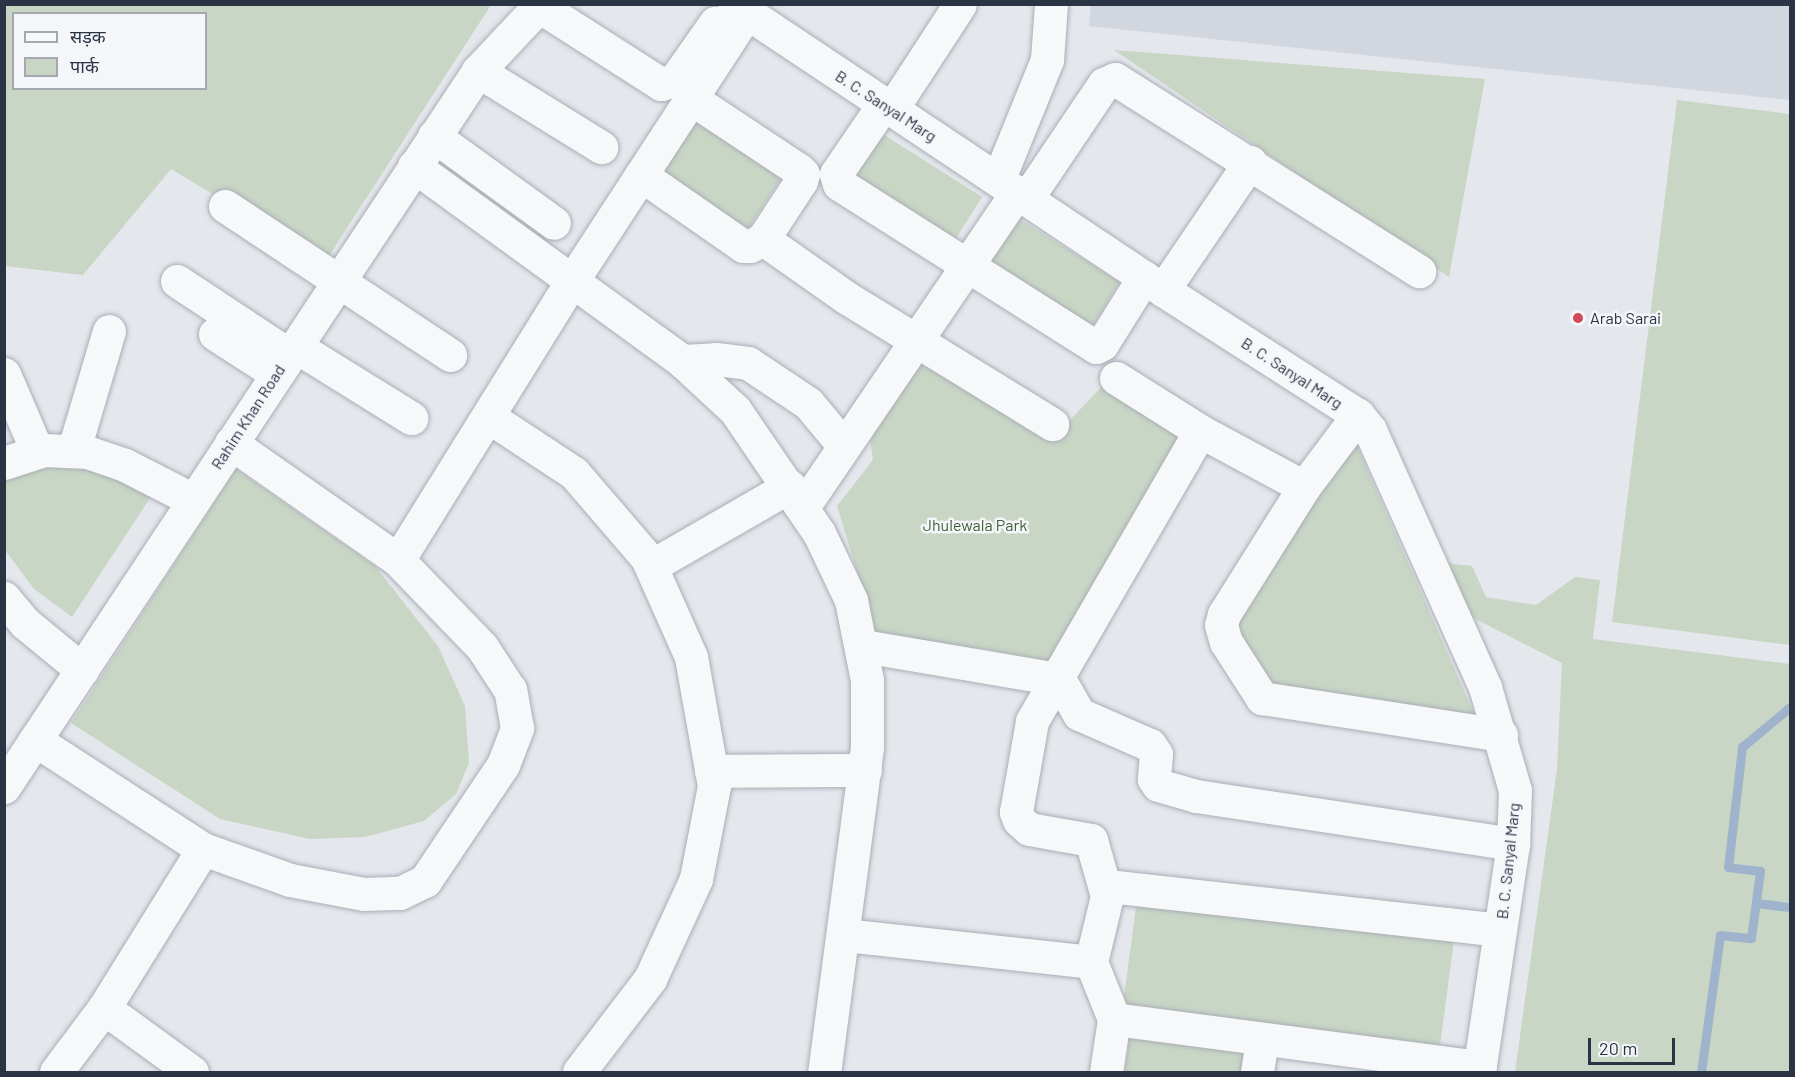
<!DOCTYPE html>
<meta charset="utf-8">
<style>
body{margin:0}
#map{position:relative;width:1795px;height:1077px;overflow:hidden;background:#e4e7ec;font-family:Barlow,"Noto Sans Devanagari",sans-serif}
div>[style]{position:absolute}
.built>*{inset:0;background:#d2d6de}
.green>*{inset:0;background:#c9d6c5}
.stream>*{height:9px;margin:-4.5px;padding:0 4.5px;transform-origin:4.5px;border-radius:4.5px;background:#9fb4cc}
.roads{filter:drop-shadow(0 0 2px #a9aeb7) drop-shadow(0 0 2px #a9aeb7)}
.street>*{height:33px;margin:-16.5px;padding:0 16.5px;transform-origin:16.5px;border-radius:16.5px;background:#f7f8fa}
.dots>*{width:16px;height:16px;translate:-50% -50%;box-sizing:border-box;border:3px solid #f4f6f9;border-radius:50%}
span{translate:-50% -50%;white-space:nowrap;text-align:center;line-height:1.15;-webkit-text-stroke:5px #f4f6f9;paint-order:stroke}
.street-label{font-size:16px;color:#2b3445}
.poi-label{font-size:16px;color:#2b3445}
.left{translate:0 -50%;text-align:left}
.park-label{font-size:16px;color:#3f6138}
.frame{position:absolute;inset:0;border:6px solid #2b3445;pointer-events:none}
.legend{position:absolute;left:12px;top:12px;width:195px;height:78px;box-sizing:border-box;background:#f4f6f9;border:2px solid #a4a8b1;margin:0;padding:8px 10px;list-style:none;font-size:18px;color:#2b3445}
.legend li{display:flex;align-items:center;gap:12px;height:30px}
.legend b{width:30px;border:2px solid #a4a8b1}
.scale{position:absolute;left:1588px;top:1038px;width:87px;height:27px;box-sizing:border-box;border:3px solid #2b3445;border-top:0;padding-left:8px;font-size:18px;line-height:21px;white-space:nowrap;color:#2b3445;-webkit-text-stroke:4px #f4f6f9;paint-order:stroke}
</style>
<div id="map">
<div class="built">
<div style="clip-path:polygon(1091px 4px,1790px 5px,1790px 100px,1089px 26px)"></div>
</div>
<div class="green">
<div style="clip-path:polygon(evenodd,5px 5px,491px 5px,325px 262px,171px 169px,83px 275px,5px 266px,5px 5px,14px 14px,206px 14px,206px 88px,14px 88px,14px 14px)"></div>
<div style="clip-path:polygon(1114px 50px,1485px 79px,1449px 277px)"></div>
<div style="clip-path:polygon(1677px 100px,1790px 114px,1790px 645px,1612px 622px)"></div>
<div style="clip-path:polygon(691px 118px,782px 177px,745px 234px,655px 176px)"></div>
<div style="clip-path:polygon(878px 131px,982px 197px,955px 240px,850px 175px)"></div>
<div style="clip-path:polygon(1015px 216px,1120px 282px,1093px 326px,988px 260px)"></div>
<div style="clip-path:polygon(912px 356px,1058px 433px,1105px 383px,1186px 431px,1047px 682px,994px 650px,877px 637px,837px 506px,873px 460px,867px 419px)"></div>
<div style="clip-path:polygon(1353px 437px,1479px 725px,1266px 692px,1226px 623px)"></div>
<div style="clip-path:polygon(17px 463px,88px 463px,154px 492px,72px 617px,34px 589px,5px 550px,4px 474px)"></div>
<div style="clip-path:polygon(236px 469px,375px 566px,438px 646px,465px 706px,469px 763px,456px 794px,424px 821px,365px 837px,310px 839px,220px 819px,71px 723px)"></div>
<div style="clip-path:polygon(1445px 563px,1472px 566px,1486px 597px,1536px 605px,1575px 577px,1600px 580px,1593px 639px,1790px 664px,1790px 1072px,1515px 1072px,1557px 769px,1562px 663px,1458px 610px)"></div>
<div style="clip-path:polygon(1137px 899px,1454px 940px,1440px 1046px,1123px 1005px)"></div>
<div style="clip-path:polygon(1130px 1035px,1252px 1050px,1249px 1072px,1125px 1072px)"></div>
</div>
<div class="stream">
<div style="left:1756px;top:903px;width:34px;rotate:7deg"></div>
<div style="left:1701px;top:1072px;width:138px;rotate:-82.1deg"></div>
<div style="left:1720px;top:935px;width:31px;rotate:6deg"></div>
<div style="left:1751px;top:938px;width:68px;rotate:-82.3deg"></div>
<div style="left:1760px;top:871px;width:32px;rotate:-173deg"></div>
<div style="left:1728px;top:867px;width:121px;rotate:-83.3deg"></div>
<div style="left:1742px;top:747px;width:62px;rotate:-39.8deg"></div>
</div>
<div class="roads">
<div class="street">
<div style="left:734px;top:4px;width:516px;rotate:33.69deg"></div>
<div style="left:1163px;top:290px;width:232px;rotate:32.7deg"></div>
<div style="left:1358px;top:415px;width:19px;rotate:51deg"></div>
<div style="left:1370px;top:430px;width:282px;rotate:65.9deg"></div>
<div style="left:1485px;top:687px;width:107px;rotate:73.8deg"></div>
<div style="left:1515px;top:790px;width:54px;rotate:92.1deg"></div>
<div style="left:1513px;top:844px;width:231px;rotate:98.5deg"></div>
<div style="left:539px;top:6px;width:145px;rotate:32.6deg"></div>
<div style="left:661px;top:84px;width:15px;rotate:-16deg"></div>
<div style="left:675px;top:80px;width:70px;rotate:-54.9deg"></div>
<div style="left:478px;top:71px;width:145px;rotate:31.7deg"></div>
<div style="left:883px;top:105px;width:83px;rotate:124.3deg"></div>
<div style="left:836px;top:174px;width:10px;rotate:73deg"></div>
<div style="left:839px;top:184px;width:304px;rotate:32.4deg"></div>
<div style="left:1096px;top:347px;width:7px;rotate:-27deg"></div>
<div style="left:1102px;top:344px;width:79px;rotate:-57.9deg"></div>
<div style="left:891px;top:110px;width:126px;rotate:-56.9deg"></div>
<div style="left:434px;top:136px;width:148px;rotate:35.9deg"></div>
<div style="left:414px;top:166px;width:331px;rotate:36deg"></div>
<div style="left:682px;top:361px;width:72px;rotate:42.8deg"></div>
<div style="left:735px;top:410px;width:149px;rotate:55.7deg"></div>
<div style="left:819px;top:533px;width:74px;rotate:64.5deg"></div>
<div style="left:851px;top:600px;width:82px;rotate:78.7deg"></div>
<div style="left:867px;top:680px;width:67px;rotate:90deg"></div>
<div style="left:867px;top:747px;width:328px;rotate:97.5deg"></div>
<div style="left:641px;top:175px;width:124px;rotate:34.8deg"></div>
<div style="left:743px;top:246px;width:7px"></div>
<div style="left:750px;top:246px;width:15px;rotate:-28deg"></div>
<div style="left:763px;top:239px;width:69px;rotate:-56.8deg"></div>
<div style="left:801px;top:181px;width:7px;rotate:-74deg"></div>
<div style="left:803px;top:174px;width:6px;rotate:-135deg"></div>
<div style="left:799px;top:170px;width:128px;rotate:-146.4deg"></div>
<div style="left:999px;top:178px;width:127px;rotate:-67.9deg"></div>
<div style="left:1047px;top:60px;width:56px;rotate:-85.9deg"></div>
<div style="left:1027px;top:198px;width:138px;rotate:-56deg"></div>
<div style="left:1104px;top:84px;width:12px;rotate:-24deg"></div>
<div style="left:1115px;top:79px;width:360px;rotate:32.3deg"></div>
<div style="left:225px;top:206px;width:270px;rotate:33.5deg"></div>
<div style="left:763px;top:239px;width:103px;rotate:35.1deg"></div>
<div style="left:847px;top:298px;width:241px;rotate:31.6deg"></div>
<div style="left:177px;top:281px;width:134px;rotate:33.5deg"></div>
<div style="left:1163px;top:290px;width:155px;rotate:-55.8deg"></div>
<div style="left:215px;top:334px;width:74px;rotate:32.8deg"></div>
<div style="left:295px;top:346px;width:137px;rotate:31.8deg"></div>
<div style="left:682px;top:361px;width:34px;rotate:-3deg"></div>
<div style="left:716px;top:359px;width:32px;rotate:7deg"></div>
<div style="left:748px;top:363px;width:72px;rotate:33.7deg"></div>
<div style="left:808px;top:403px;width:56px;rotate:50.1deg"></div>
<div style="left:4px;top:374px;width:84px;rotate:66.8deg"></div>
<div style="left:1116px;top:378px;width:99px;rotate:32.2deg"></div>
<div style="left:1200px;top:431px;width:118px;rotate:28.3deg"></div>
<div style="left:1358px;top:415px;width:90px;rotate:126.9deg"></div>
<div style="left:1304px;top:487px;width:150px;rotate:122.2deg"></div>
<div style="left:1224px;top:614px;width:11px;rotate:105deg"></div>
<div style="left:1221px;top:625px;width:18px;rotate:74deg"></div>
<div style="left:1226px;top:642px;width:67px;rotate:57.3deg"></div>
<div style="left:1262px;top:698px;width:242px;rotate:8.8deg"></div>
<div style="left:489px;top:417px;width:102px;rotate:33.4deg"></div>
<div style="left:574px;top:473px;width:112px;rotate:49.3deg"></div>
<div style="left:647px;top:558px;width:108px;rotate:66deg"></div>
<div style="left:691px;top:657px;width:131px;rotate:79.9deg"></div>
<div style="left:714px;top:786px;width:95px;rotate:101deg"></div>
<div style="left:696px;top:879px;width:110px;rotate:114.7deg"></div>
<div style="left:650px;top:979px;width:117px;rotate:127.4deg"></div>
<div style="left:74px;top:449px;width:123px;rotate:-73.5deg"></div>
<div style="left:4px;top:463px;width:42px;rotate:-18deg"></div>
<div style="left:44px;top:450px;width:43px;rotate:2.7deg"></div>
<div style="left:87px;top:452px;width:40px;rotate:18.9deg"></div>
<div style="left:125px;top:465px;width:76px;rotate:27.2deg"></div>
<div style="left:803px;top:507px;width:381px;rotate:-55.8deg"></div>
<div style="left:398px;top:560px;width:329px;rotate:-58.1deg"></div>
<div style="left:572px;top:281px;width:319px;rotate:-56.9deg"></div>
<div style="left:651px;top:566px;width:160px;rotate:-29.9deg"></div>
<div style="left:4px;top:598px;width:33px;rotate:50deg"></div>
<div style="left:25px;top:623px;width:74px;rotate:39.5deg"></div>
<div style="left:863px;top:646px;width:199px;rotate:9.6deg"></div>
<div style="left:1059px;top:679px;width:40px;rotate:60.3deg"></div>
<div style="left:1079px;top:714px;width:77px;rotate:23.6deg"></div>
<div style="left:1150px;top:745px;width:11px;rotate:56deg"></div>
<div style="left:1156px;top:754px;width:25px;rotate:95deg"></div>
<div style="left:1154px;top:779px;width:7px;rotate:56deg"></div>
<div style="left:1158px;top:785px;width:40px;rotate:16deg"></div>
<div style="left:1196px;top:796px;width:321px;rotate:8.6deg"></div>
<div style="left:35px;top:740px;width:200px;rotate:33deg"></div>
<div style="left:203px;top:849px;width:92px;rotate:19.6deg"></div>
<div style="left:290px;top:880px;width:75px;rotate:10.7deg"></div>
<div style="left:364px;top:894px;width:36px;rotate:-2deg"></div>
<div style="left:400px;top:893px;width:28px;rotate:-26deg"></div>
<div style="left:425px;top:881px;width:140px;rotate:-56.1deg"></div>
<div style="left:503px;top:765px;width:40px;rotate:-69deg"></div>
<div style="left:517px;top:728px;width:39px;rotate:-100deg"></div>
<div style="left:510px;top:690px;width:51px;rotate:-123.1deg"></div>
<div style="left:482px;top:647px;width:121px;rotate:-134deg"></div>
<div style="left:398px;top:560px;width:204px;rotate:-145deg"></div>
<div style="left:711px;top:771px;width:154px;rotate:-0.4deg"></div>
<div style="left:4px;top:787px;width:859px;rotate:-56.49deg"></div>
<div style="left:478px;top:71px;width:92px;rotate:-46.8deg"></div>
<div style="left:1107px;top:896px;width:58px;rotate:-105.9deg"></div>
<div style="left:1091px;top:840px;width:63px;rotate:-169.9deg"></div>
<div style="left:1029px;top:829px;width:13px;rotate:-138deg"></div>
<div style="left:1019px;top:820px;width:9px;rotate:-111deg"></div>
<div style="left:1016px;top:812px;width:92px;rotate:-80deg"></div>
<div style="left:1032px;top:721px;width:335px;rotate:-59.9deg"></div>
<div style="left:844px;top:935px;width:248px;rotate:6.2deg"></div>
<div style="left:1091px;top:962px;width:61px;rotate:68deg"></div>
<div style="left:1114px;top:1019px;width:54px;rotate:98.6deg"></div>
<div style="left:1091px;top:962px;width:68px;rotate:-76.4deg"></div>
<div style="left:1107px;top:896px;width:13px;rotate:-42deg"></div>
<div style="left:1117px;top:887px;width:385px;rotate:6.4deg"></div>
<div style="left:1114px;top:1019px;width:369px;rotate:7.5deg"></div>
<div style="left:56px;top:1072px;width:80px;rotate:-53.1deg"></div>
<div style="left:192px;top:1072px;width:109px;rotate:-144deg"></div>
<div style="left:104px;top:1008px;width:187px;rotate:-58.1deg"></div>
<div style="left:1257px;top:1072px;width:33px;rotate:-81deg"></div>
</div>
</div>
<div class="dots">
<div style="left:1578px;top:318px;background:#d1495b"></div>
</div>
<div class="street-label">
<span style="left:886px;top:106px;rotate:33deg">B. C. Sanyal Marg</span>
<span style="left:1292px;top:373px;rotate:33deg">B. C. Sanyal Marg</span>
<span style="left:248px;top:417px;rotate:-57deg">Rahim Khan Road</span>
<span style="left:1508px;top:861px;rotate:-84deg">B. C. Sanyal Marg</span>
</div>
<div class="poi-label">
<span class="left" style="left:1590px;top:318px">Arab Sarai</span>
</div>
<div class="park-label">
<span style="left:975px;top:525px">Jhulewala Park</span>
</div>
<div class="frame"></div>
<ul class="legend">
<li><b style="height:8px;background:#f7f8fa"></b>सड़क</li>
<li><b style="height:16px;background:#c9d6c5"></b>पार्क</li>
</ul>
<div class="scale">20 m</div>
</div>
